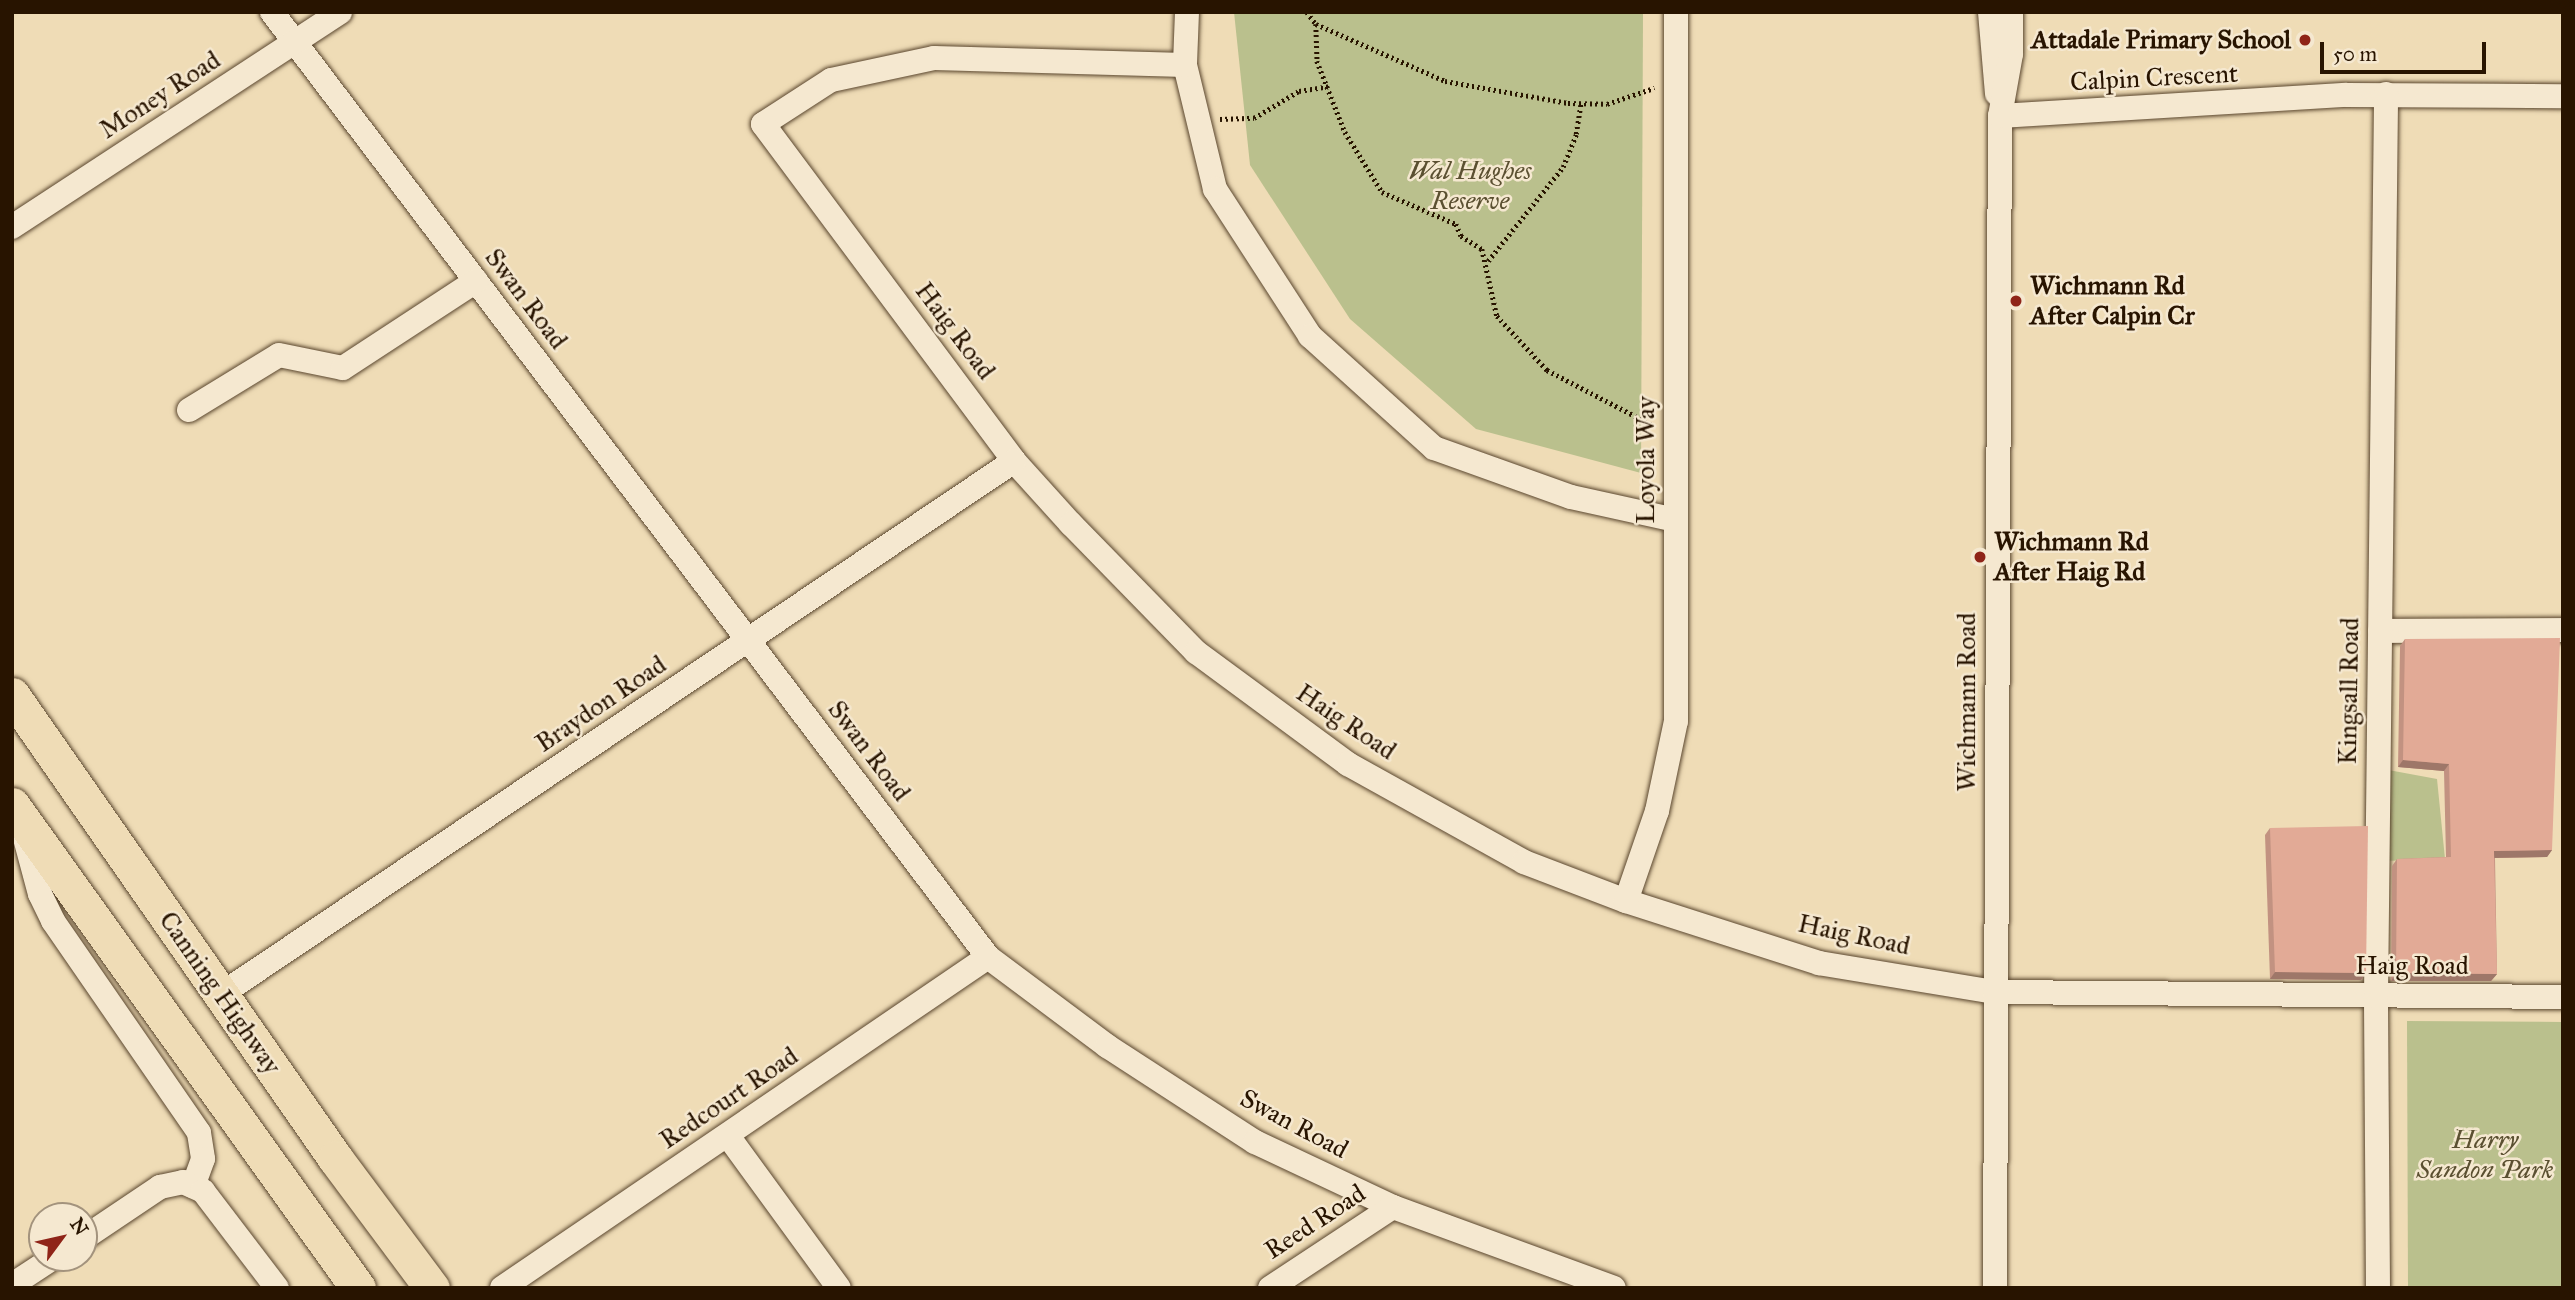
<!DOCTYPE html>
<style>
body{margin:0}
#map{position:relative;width:2575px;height:1300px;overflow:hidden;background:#efdcb6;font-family:"IM FELL Great Primer",serif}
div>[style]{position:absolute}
.green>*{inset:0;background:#bac08d}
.path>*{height:4.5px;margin-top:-2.25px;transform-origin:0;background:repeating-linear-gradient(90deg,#281400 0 2px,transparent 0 5.5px)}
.roads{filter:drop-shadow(0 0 2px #5a462e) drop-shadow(0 0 2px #5a462e)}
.minor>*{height:24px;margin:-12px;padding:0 12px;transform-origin:12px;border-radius:12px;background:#f5e8d0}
.highway>*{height:35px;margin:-17.5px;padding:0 17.5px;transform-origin:17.5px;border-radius:17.5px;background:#efdcb6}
.wall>*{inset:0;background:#c29281}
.shaded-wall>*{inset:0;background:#9e7769}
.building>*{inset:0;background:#e2aa96}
.dots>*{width:19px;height:19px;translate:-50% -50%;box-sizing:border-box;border:4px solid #f5e8d0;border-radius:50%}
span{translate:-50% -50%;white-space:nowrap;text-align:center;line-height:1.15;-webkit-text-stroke:5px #f5e8d0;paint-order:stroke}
.poi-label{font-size:26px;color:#281400;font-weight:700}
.right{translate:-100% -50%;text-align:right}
.left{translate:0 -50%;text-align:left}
.street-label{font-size:26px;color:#281400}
.park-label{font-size:26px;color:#5b5031;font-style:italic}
.frame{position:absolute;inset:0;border:14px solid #281400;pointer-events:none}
.north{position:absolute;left:28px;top:1202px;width:70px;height:70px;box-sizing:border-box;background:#f5e8d0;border:2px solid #a3937d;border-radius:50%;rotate:57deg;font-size:19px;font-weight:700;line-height:28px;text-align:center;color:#281400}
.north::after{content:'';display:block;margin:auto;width:24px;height:32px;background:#8f2418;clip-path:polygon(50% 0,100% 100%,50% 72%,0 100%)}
.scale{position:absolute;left:2320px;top:42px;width:166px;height:32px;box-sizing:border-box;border:4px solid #281400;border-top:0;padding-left:9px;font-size:21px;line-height:24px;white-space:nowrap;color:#281400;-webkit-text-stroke:5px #f5e8d0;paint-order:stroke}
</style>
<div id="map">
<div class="green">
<div style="clip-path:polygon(1234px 12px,1643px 12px,1641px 473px,1476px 429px,1350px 319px,1250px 165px)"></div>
<div style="clip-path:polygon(2383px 769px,2437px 779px,2445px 859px,2384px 861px)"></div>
<div style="clip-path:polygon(2407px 1021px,2563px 1022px,2563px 1288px,2408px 1288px)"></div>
</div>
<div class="path">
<div style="left:1307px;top:12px;width:15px;rotate:53deg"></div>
<div style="left:1316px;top:24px;width:141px;rotate:23.8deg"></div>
<div style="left:1445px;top:81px;width:125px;rotate:10.1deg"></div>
<div style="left:1568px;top:103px;width:39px;rotate:1deg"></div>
<div style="left:1607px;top:104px;width:50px;rotate:-18.8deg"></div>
<div style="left:1316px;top:24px;width:37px;rotate:88deg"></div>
<div style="left:1317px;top:61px;width:76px;rotate:68.5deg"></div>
<div style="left:1345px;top:132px;width:70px;rotate:58.3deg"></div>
<div style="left:1382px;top:192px;width:81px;rotate:23.4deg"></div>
<div style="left:1456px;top:224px;width:13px;rotate:67deg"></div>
<div style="left:1461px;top:236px;width:25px;rotate:32deg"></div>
<div style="left:1482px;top:249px;width:69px;rotate:77.4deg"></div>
<div style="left:1497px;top:316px;width:74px;rotate:47.2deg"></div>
<div style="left:1547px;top:370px;width:121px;rotate:27.6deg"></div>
<div style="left:1220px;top:119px;width:34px;rotate:-2deg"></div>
<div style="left:1254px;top:118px;width:52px;rotate:-31deg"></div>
<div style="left:1299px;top:91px;width:31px;rotate:-9deg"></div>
<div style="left:1488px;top:261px;width:120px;rotate:-51.4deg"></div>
<div style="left:1563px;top:167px;width:35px;rotate:-68deg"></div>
<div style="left:1576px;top:134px;width:31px;rotate:-81deg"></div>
</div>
<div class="roads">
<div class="minor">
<div style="left:272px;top:12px;width:1186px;rotate:52.85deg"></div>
<div style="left:988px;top:957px;width:149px;rotate:36.8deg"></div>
<div style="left:1107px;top:1046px;width:176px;rotate:33deg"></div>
<div style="left:1255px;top:1142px;width:153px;rotate:25.2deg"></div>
<div style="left:1393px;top:1207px;width:235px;rotate:20.1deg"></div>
<div style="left:1187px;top:12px;width:53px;rotate:92.2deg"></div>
<div style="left:1185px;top:65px;width:128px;rotate:76.4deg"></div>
<div style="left:1215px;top:189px;width:175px;rotate:57.1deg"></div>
<div style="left:1310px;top:336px;width:167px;rotate:42.1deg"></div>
<div style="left:1434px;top:448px;width:145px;rotate:19.7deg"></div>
<div style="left:1571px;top:497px;width:107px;rotate:12.4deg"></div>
<div style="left:1990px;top:12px;width:82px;rotate:85.1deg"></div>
<div style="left:1185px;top:65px;width:251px;rotate:-178.4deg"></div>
<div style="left:934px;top:58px;width:105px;rotate:167.9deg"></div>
<div style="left:831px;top:80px;width:81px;rotate:147.1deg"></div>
<div style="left:763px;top:124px;width:420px;rotate:53.3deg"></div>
<div style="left:1014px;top:461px;width:85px;rotate:47.9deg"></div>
<div style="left:1071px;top:524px;width:179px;rotate:45.7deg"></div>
<div style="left:1196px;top:652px;width:189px;rotate:36.4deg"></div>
<div style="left:1348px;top:764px;width:201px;rotate:29.1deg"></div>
<div style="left:1524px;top:862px;width:109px;rotate:20.9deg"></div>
<div style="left:1626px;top:901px;width:203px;rotate:17.8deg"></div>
<div style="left:1819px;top:963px;width:178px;rotate:9.4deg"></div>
<div style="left:1995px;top:992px;width:568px;rotate:0.5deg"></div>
<div style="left:2000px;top:116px;width:347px;rotate:-3.5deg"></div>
<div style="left:2346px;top:95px;width:217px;rotate:0.3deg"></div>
<div style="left:12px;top:227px;width:392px;rotate:-33.2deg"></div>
<div style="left:189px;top:410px;width:105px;rotate:-31.4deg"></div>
<div style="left:279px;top:355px;width:65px;rotate:11.5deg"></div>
<div style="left:343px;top:368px;width:159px;rotate:-33.2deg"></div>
<div style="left:2380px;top:631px;width:183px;rotate:-0.3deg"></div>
<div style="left:22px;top:827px;width:69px;rotate:75deg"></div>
<div style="left:40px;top:894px;width:30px;rotate:64deg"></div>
<div style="left:53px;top:921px;width:257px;rotate:55.4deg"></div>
<div style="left:199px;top:1133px;width:26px;rotate:81deg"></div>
<div style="left:203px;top:1159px;width:29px;rotate:110deg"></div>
<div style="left:1626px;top:901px;width:95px;rotate:-71deg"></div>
<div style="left:1657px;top:811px;width:92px;rotate:-78.1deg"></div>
<div style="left:1676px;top:721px;width:709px;rotate:-90deg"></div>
<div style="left:220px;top:995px;width:957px;rotate:-33.92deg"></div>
<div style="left:728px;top:1136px;width:188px;rotate:53.9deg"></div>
<div style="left:84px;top:1238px;width:92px;rotate:-33.9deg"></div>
<div style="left:160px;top:1187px;width:24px;rotate:-12deg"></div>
<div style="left:183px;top:1182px;width:22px;rotate:24deg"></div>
<div style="left:203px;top:1191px;width:122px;rotate:52.7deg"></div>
<div style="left:12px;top:1285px;width:49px;rotate:-33.4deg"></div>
<div style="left:502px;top:1288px;width:588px;rotate:-34.26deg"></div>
<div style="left:1270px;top:1288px;width:147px;rotate:-33.4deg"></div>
<div style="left:1995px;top:1288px;width:1172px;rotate:-89.76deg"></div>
<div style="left:2000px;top:116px;width:63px;rotate:-79.9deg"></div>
<div style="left:2011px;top:54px;width:42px;rotate:-90deg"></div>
<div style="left:2378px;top:1288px;width:292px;rotate:-90.4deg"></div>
<div style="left:2376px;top:996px;width:902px;rotate:-89.36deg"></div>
</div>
<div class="highway">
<div style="left:12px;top:695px;width:565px;rotate:55.1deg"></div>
<div style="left:335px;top:1158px;width:162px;rotate:53.3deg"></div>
<div style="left:12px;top:805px;width:594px;rotate:54.38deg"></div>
</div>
</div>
<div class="wall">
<div style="clip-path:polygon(2405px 639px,2552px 850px,2547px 857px,2495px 858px,2497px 974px,2491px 981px,2391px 981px,2392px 866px,2397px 859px,2446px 857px,2444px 771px,2398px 767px,2400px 646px)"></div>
<div style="clip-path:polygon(2270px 828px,2366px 973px,2361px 980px,2270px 979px,2265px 835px)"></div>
</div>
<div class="shaded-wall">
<div style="clip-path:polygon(2403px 760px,2449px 764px,2444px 771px,2398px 767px)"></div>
<div style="clip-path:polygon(2552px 850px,2547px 857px,2489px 858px,2494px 851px)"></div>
<div style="clip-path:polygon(2275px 972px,2366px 973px,2361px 980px,2270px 979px)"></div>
<div style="clip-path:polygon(2396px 973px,2497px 974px,2491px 981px,2391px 981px)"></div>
</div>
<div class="building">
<div style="clip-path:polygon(2560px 638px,2552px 850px,2494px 851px,2497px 974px,2396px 973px,2397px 859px,2451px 857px,2449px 764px,2403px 760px,2405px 639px)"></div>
<div style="clip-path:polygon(2368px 826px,2366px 973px,2275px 972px,2270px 828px)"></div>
</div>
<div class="dots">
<div style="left:2305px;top:40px;background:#8f2418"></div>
<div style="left:2016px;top:301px;background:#8f2418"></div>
<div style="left:1980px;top:557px;background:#8f2418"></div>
</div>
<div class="poi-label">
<span class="right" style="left:2291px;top:40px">Attadale Primary School</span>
<span class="left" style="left:2030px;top:301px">Wichmann Rd<br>After Calpin Cr</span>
<span class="left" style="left:1994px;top:557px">Wichmann Rd<br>After Haig Rd</span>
</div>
<div class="street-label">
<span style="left:2154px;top:78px;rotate:-3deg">Calpin Crescent</span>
<span style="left:160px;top:95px;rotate:-33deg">Money Road</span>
<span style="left:526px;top:299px;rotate:53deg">Swan Road</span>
<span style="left:955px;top:331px;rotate:53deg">Haig Road</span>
<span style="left:1646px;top:460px;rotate:-90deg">Loyola Way</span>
<span style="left:2349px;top:691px;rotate:-89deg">Kingsall Road</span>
<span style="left:1967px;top:702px;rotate:-90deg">Wichmann Road</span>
<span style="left:601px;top:704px;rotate:-34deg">Braydon Road</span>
<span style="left:1346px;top:722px;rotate:34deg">Haig Road</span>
<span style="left:869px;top:751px;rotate:53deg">Swan Road</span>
<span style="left:1854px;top:935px;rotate:12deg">Haig Road</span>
<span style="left:2412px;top:966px">Haig Road</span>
<span style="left:220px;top:993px;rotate:55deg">Canning Highway</span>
<span style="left:729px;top:1098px;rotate:-34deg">Redcourt Road</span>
<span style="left:1294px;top:1124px;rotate:28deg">Swan Road</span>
<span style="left:1315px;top:1222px;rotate:-33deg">Reed Road</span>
</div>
<div class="park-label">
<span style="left:1470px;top:186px">Wal Hughes<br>Reserve</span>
<span style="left:2485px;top:1155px">Harry<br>Sandon Park</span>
</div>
<div class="frame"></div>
<div class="north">N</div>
<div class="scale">50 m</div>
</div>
